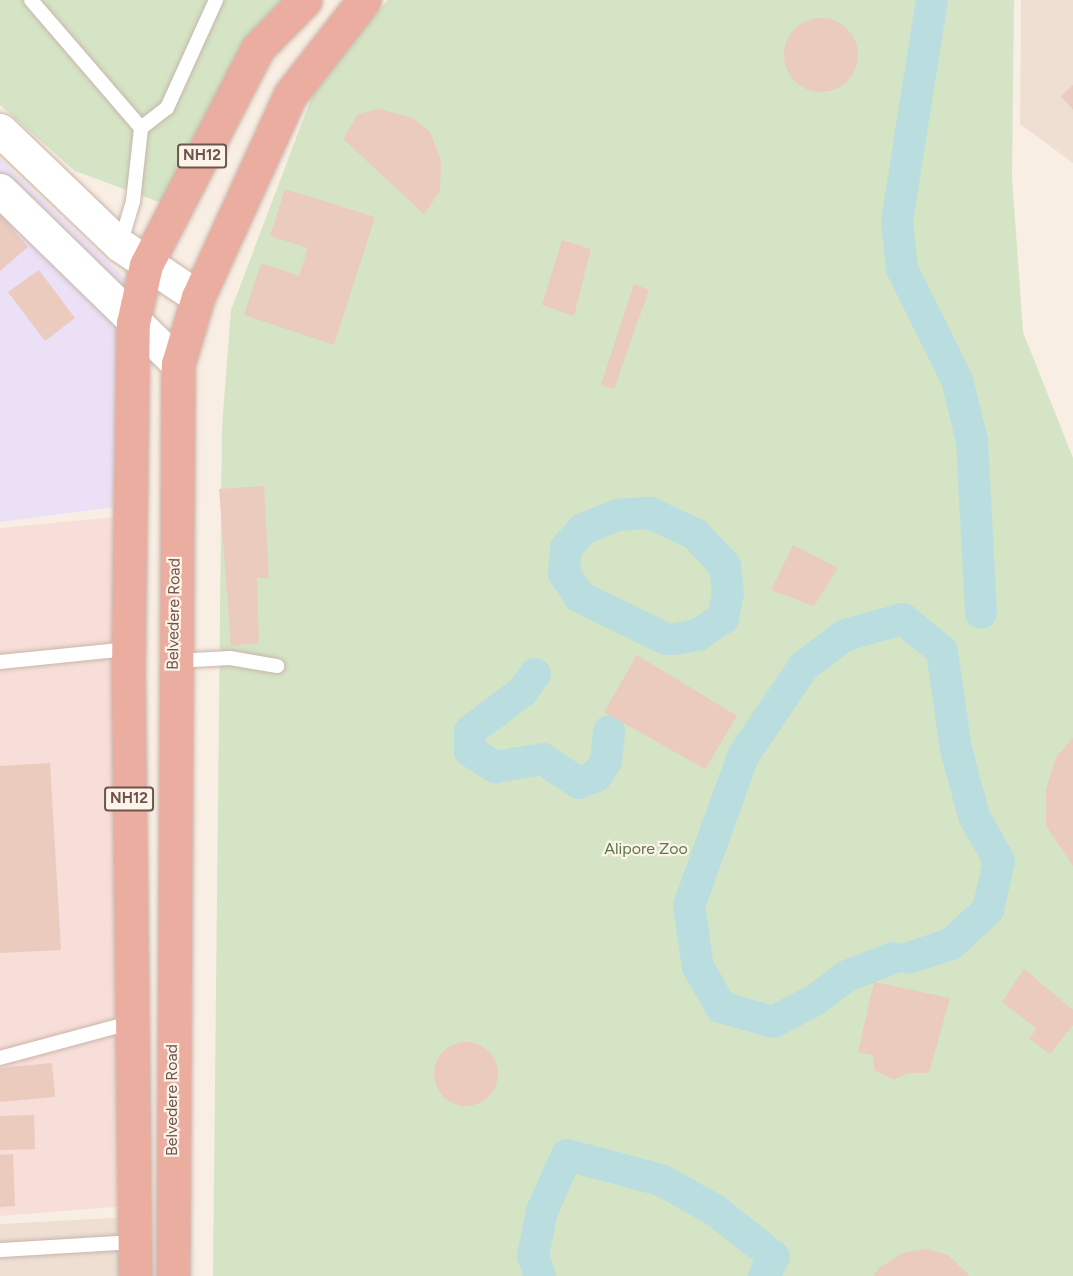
<!DOCTYPE html>
<style>
body{margin:0}
#map{position:relative;width:1073px;height:1276px;overflow:hidden;background:#f9eee3;font-family:Figtree,sans-serif}
div>[style]{position:absolute}
.residential>*{inset:0;background:#efdfd3}
.commercial>*{inset:0;background:#f8ded8}
.education>*{inset:0;background:#ebe0f5}
.green>*{inset:0;background:#d4e4c4}
.canal>*{height:32px;margin:-16px;padding:0 16px;transform-origin:16px;border-radius:16px;background:#badee0}
.building>*{inset:0;background:#ebcbbe}
.round{border-radius:50%}
.roads{filter:drop-shadow(0 0 2px #c8b5ab) drop-shadow(0 0 2px #c8b5ab)}
.lane>*{height:14px;margin:-7px;padding:0 7px;transform-origin:7px;border-radius:7px;background:#fff}
.secondary>*{height:33px;margin:-16.5px;padding:0 16.5px;transform-origin:16.5px;border-radius:16.5px;background:#fff}
.highway>*{height:33px;margin:-16.5px;padding:0 16.5px;transform-origin:16.5px;border-radius:16.5px;background:#ecada1}
span{translate:-50% -50%;white-space:nowrap;text-align:center;line-height:1.15;-webkit-text-stroke:4.5px #fcf3e9;paint-order:stroke}
.shield-label span{padding:2px 4px;background:#fcf3e9;border:2px solid;border-radius:4px;-webkit-text-stroke-width:0}
.shield-label{font-size:15px;color:#6e554c;font-weight:700}
.street-label{font-size:16px;color:#6e554c}
.park-label{font-size:16px;color:#5b7849}
</style>
<div id="map">
<div class="residential">
<div style="clip-path:polygon(1021px 0,1073px 0,1073px 163px,1020px 124px)"></div>
<div style="clip-path:polygon(132px 1217px,131px 1276px,0 1276px,0 1224px)"></div>
</div>
<div class="commercial">
<div style="clip-path:polygon(126px 516px,127px 1206px,0 1216px,0 528px)"></div>
</div>
<div class="education">
<div style="clip-path:polygon(0 159px,144px 296px,123px 506px,0 522px)"></div>
</div>
<div class="green">
<div style="clip-path:polygon(0 0,321px 0,266px 62px,181px 210px,75px 171px,0 105px)"></div>
<div style="clip-path:polygon(388px 0,1014px 0,1012px 177px,1023px 332px,1073px 458px,1073px 1276px,213px 1276px,222px 427px,231px 310px,319px 78px)"></div>
</div>
<div class="canal">
<div style="left:932px;top:0;width:223px;rotate:99deg"></div>
<div style="left:897px;top:220px;width:49px;rotate:84.2deg"></div>
<div style="left:902px;top:269px;width:124px;rotate:63.6deg"></div>
<div style="left:957px;top:380px;width:63px;rotate:76.2deg"></div>
<div style="left:972px;top:441px;width:172px;rotate:87deg"></div>
<div style="left:666px;top:639px;width:96px;rotate:-154deg"></div>
<div style="left:580px;top:597px;width:29px;rotate:-124deg"></div>
<div style="left:564px;top:573px;width:25px;rotate:-85deg"></div>
<div style="left:566px;top:548px;width:25px;rotate:-48deg"></div>
<div style="left:583px;top:529px;width:38px;rotate:-22deg"></div>
<div style="left:618px;top:515px;width:32px;rotate:-4deg"></div>
<div style="left:650px;top:513px;width:50px;rotate:25deg"></div>
<div style="left:695px;top:534px;width:44px;rotate:46.8deg"></div>
<div style="left:725px;top:566px;width:27px;rotate:84deg"></div>
<div style="left:728px;top:593px;width:25px;rotate:101deg"></div>
<div style="left:723px;top:618px;width:30px;rotate:146deg"></div>
<div style="left:698px;top:635px;width:23px;rotate:170deg"></div>
<div style="left:535px;top:674px;width:22px;rotate:126deg"></div>
<div style="left:522px;top:692px;width:65px;rotate:143.1deg"></div>
<div style="left:470px;top:731px;width:20px;rotate:90deg"></div>
<div style="left:470px;top:751px;width:30px;rotate:33deg"></div>
<div style="left:495px;top:767px;width:49px;rotate:-9.5deg"></div>
<div style="left:543px;top:759px;width:43px;rotate:33.7deg"></div>
<div style="left:579px;top:783px;width:18px;rotate:-22deg"></div>
<div style="left:596px;top:776px;width:18px;rotate:-56deg"></div>
<div style="left:606px;top:761px;width:30px;rotate:-84deg"></div>
<div style="left:893px;top:958px;width:49px;rotate:158.6deg"></div>
<div style="left:847px;top:976px;width:40px;rotate:143deg"></div>
<div style="left:815px;top:1000px;width:47px;rotate:152.4deg"></div>
<div style="left:773px;top:1022px;width:54px;rotate:-163.9deg"></div>
<div style="left:721px;top:1007px;width:46px;rotate:-119.9deg"></div>
<div style="left:698px;top:967px;width:62px;rotate:-98.4deg"></div>
<div style="left:689px;top:906px;width:159px;rotate:-70.2deg"></div>
<div style="left:743px;top:756px;width:109px;rotate:-55.9deg"></div>
<div style="left:804px;top:666px;width:51px;rotate:-37.1deg"></div>
<div style="left:845px;top:635px;width:60px;rotate:-15.4deg"></div>
<div style="left:903px;top:619px;width:50px;rotate:39.4deg"></div>
<div style="left:942px;top:651px;width:99px;rotate:81.9deg"></div>
<div style="left:956px;top:749px;width:69px;rotate:75deg"></div>
<div style="left:974px;top:816px;width:51px;rotate:60.9deg"></div>
<div style="left:999px;top:861px;width:50px;rotate:102.7deg"></div>
<div style="left:988px;top:910px;width:50px;rotate:137.4deg"></div>
<div style="left:951px;top:944px;width:44px;rotate:161.6deg"></div>
<div style="left:540px;top:1276px;width:21px;rotate:-109deg"></div>
<div style="left:533px;top:1256px;width:46px;rotate:-78.7deg"></div>
<div style="left:542px;top:1211px;width:61px;rotate:-65.9deg"></div>
<div style="left:567px;top:1155px;width:97px;rotate:14.9deg"></div>
<div style="left:661px;top:1180px;width:62px;rotate:29.1deg"></div>
<div style="left:715px;top:1210px;width:75px;rotate:38.5deg"></div>
<div style="left:774px;top:1257px;width:21px;rotate:118deg"></div>
</div>
<div class="building">
<div class="round" style="left:784px;top:18px;width:74px;height:74px"></div>
<div style="clip-path:polygon(1073px 85px,1073px 110px,1061px 96px)"></div>
<div style="clip-path:polygon(378px 109px,411px 117px,430px 132px,441px 160px,440px 191px,424px 214px,343px 139px,358px 114px)"></div>
<div style="clip-path:polygon(285px 189px,375px 217px,334px 345px,244px 315px,261px 263px,299px 276px,308px 248px,270px 236px)"></div>
<div style="clip-path:polygon(0 214px,28px 247px,0 271px)"></div>
<div style="clip-path:polygon(562px 240px,591px 249px,574px 316px,542px 305px)"></div>
<div style="clip-path:polygon(39px 270px,75px 318px,45px 341px,8px 292px)"></div>
<div style="clip-path:polygon(634px 284px,649px 290px,614px 389px,601px 385px)"></div>
<div style="clip-path:polygon(264px 486px,269px 578px,257px 578px,259px 643px,231px 646px,219px 489px)"></div>
<div style="clip-path:polygon(793px 545px,838px 568px,814px 606px,771px 590px)"></div>
<div style="clip-path:polygon(637px 655px,737px 716px,705px 769px,604px 712px)"></div>
<div style="clip-path:polygon(1073px 738px,1073px 866px,1046px 826px,1046px 790px,1056px 757px)"></div>
<div style="clip-path:polygon(50px 763px,61px 950px,0 953px,0 766px)"></div>
<div style="clip-path:polygon(1024px 969px,1073px 1010px,1073px 1025px,1050px 1054px,1029px 1038px,1037px 1029px,1002px 1002px)"></div>
<div style="clip-path:polygon(874px 982px,950px 998px,929px 1073px,907px 1073px,894px 1080px,874px 1070px,873px 1055px,858px 1052px)"></div>
<div class="round" style="left:434px;top:1042px;width:64px;height:64px"></div>
<div style="clip-path:polygon(52px 1063px,55px 1097px,0 1102px,0 1068px)"></div>
<div style="clip-path:polygon(34px 1115px,35px 1149px,0 1150px,0 1116px)"></div>
<div style="clip-path:polygon(13px 1154px,15px 1206px,0 1207px,0 1155px)"></div>
<div style="clip-path:polygon(927px 1249px,948px 1255px,970px 1276px,874px 1276px,879px 1268px,903px 1253px)"></div>
</div>
<div class="roads">
<div class="lane">
<div style="left:31px;top:0;width:169px;rotate:49.3deg"></div>
<div style="left:120px;top:245px;width:46px;rotate:-73.5deg"></div>
<div style="left:133px;top:201px;width:73px;rotate:-83.7deg"></div>
<div style="left:141px;top:128px;width:33px;rotate:-38deg"></div>
<div style="left:167px;top:108px;width:119px;rotate:-65.6deg"></div>
<div style="left:175px;top:661px;width:55px;rotate:-3.1deg"></div>
<div style="left:230px;top:658px;width:48px;rotate:9.7deg"></div>
<div style="left:0;top:662px;width:130px;rotate:-5.8deg"></div>
<div style="left:0;top:1058px;width:135px;rotate:-15.1deg"></div>
<div style="left:0;top:1250px;width:136px;rotate:-3.4deg"></div>
</div>
<div class="secondary">
<div style="left:0;top:130px;width:166px;rotate:43.8deg"></div>
<div style="left:120px;top:245px;width:94px;rotate:33.7deg"></div>
<div style="left:0;top:190px;width:249px;rotate:44.3deg"></div>
</div>
<div class="highway">
<div style="left:135px;top:1276px;width:608px;rotate:-90.66deg"></div>
<div style="left:128px;top:668px;width:345px;rotate:-89.2deg"></div>
<div style="left:133px;top:323px;width:59px;rotate:-77.4deg"></div>
<div style="left:146px;top:265px;width:244px;rotate:-62.7deg"></div>
<div style="left:258px;top:48px;width:67px;rotate:-45.6deg"></div>
<div style="left:173px;top:1276px;width:912px;rotate:-89.69deg"></div>
<div style="left:178px;top:364px;width:70px;rotate:-73.4deg"></div>
<div style="left:198px;top:297px;width:222px;rotate:-65.5deg"></div>
<div style="left:290px;top:95px;width:120px;rotate:-52.1deg"></div>
</div>
</div>
<div class="shield-label">
<span style="left:202px;top:156px">NH12</span>
<span style="left:129px;top:799px">NH12</span>
</div>
<div class="street-label">
<span style="left:174px;top:614px;rotate:-89deg">Belvedere Road</span>
<span style="left:172px;top:1100px;rotate:-90deg">Belvedere Road</span>
</div>
<div class="park-label">
<span style="left:646px;top:849px">Alipore Zoo</span>
</div>
</div>
